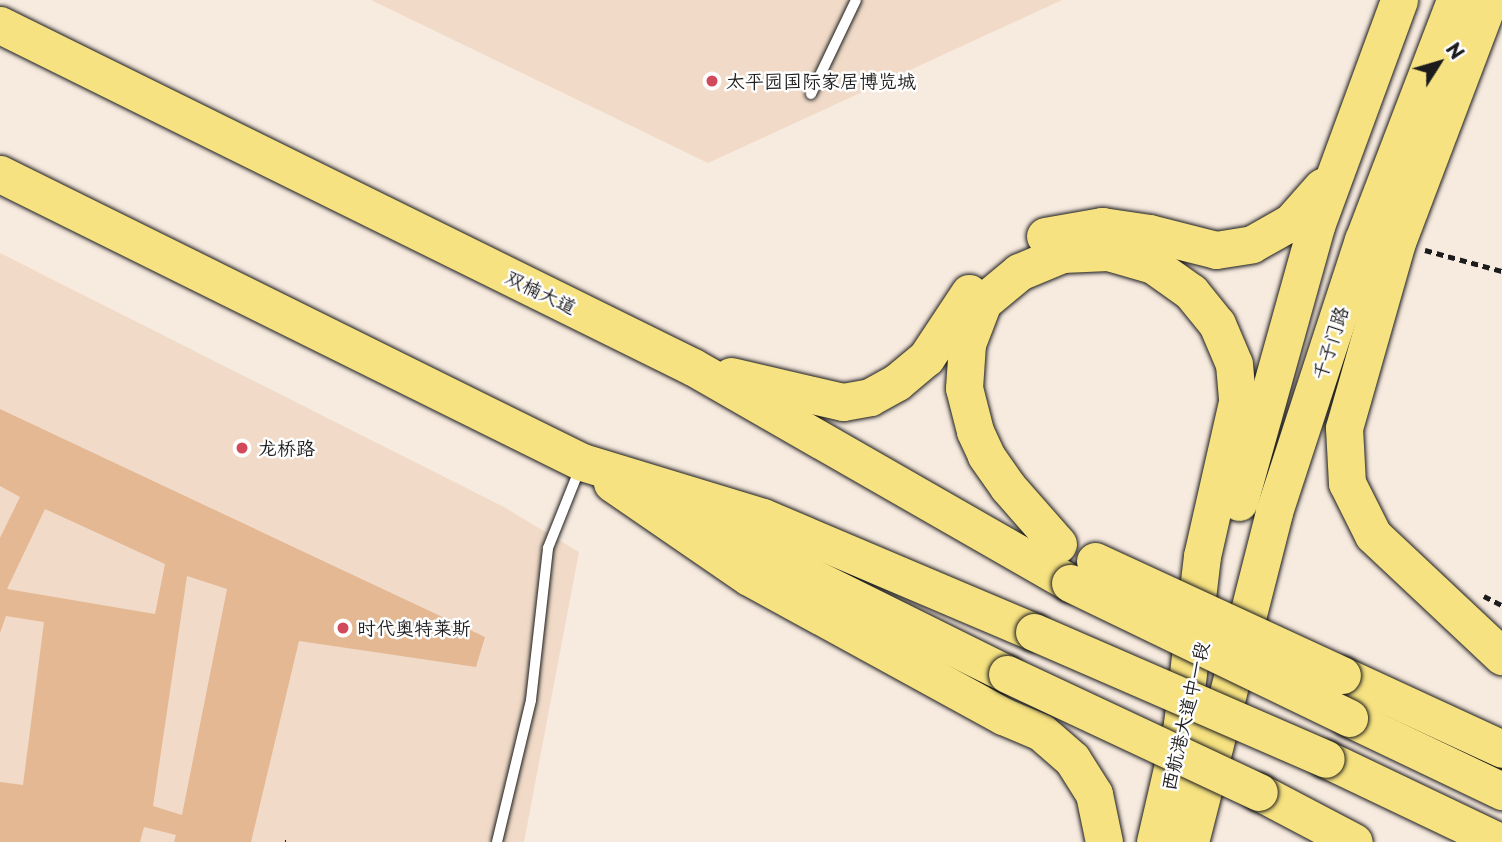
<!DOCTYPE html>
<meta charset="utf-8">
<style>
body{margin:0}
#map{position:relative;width:1502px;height:842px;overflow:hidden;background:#f7eadf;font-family:"Playpen Sans","LXGW WenKai TC",sans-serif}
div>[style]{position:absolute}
.built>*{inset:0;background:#f1dbc8}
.building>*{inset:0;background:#e3b893}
.path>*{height:4.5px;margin-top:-2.25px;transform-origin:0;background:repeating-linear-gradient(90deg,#1c1c1c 0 7px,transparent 0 12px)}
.roads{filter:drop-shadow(0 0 2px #1c1c1c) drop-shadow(0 0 2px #1c1c1c)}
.service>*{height:10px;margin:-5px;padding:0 5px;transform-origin:5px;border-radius:5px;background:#fff}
.primary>*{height:37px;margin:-18.5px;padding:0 18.5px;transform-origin:18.5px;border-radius:18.5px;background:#f6e281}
.bridges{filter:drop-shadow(0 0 2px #1c1c1c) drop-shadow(0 0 2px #1c1c1c)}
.primary-bridge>*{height:37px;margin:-18.5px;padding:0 18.5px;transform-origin:18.5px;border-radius:18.5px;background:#f6e281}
.dots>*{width:19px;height:19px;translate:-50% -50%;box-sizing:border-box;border:4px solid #fff;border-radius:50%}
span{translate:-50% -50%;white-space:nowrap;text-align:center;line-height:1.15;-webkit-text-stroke:5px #fff;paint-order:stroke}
.poi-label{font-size:19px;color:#1c1c1c}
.left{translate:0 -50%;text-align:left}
.street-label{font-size:19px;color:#1c1c1c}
.north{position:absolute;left:1404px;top:28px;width:70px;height:70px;-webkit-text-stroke:5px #fff;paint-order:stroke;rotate:53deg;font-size:19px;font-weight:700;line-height:28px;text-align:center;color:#1c1c1c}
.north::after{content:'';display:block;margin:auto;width:24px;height:32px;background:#1c1c1c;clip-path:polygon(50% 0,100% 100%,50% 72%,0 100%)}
</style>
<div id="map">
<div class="built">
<div style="clip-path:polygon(371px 0,1062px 0,708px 163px)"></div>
<div style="clip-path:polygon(0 253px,504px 507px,579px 552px,524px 842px,0 842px)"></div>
</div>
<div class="building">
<div style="clip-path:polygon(evenodd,0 409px,485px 637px,476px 667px,299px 641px,251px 842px,174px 842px,176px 835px,144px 827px,140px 842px,0 842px,0 782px,23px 785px,44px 622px,6px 616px,0 633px,0 538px,20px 497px,0 486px,0 409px,45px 509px,165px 564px,155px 614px,7px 589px,45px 509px,0 409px,187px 576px,227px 589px,182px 815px,153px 806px,187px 576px)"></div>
</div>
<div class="path">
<div style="left:1425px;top:250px;width:80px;rotate:15.3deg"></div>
<div style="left:1484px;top:596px;width:20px;rotate:27deg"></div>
<div style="left:285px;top:842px;width:1px"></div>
</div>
<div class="roads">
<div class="service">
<div style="left:811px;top:94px;width:104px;rotate:-64.4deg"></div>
<div style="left:497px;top:842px;width:146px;rotate:-76.5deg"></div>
<div style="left:531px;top:700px;width:153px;rotate:-83.6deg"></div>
<div style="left:548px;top:548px;width:86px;rotate:-68.2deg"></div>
</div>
<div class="primary">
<div style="left:1489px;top:0;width:259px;rotate:110.8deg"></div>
<div style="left:1397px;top:242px;width:193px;rotate:105.9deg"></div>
<div style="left:1344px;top:428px;width:55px;rotate:86.9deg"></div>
<div style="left:1347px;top:483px;width:58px;rotate:63.4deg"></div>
<div style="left:1373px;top:535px;width:177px;rotate:43.2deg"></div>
<div style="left:0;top:25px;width:773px;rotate:26.27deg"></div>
<div style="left:693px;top:367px;width:434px;rotate:29.8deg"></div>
<div style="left:0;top:174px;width:649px;rotate:26.33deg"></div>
<div style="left:582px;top:462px;width:189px;rotate:16.9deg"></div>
<div style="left:763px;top:517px;width:294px;rotate:23deg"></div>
<div style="left:1045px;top:236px;width:58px;rotate:-10deg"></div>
<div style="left:1102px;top:226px;width:48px;rotate:8.5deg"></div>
<div style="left:1149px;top:233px;width:69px;rotate:14.2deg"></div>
<div style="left:1216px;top:250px;width:36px;rotate:-9deg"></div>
<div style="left:1252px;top:244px;width:45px;rotate:-29.4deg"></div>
<div style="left:1291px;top:222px;width:47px;rotate:-48.5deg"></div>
<div style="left:731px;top:376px;width:115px;rotate:13.1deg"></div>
<div style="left:843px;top:402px;width:27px;rotate:-10deg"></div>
<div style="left:870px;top:397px;width:31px;rotate:-29deg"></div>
<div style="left:897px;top:382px;width:38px;rotate:-40deg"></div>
<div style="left:926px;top:358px;width:78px;rotate:-56.5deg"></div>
<div style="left:612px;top:483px;width:166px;rotate:34.5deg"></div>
<div style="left:749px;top:577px;width:290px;rotate:28.7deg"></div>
<div style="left:1003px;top:716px;width:41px;rotate:22.8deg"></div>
<div style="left:1041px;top:732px;width:41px;rotate:41.1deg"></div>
<div style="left:1072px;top:759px;width:41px;rotate:57.8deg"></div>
<div style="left:1094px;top:794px;width:49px;rotate:78.2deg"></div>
<div style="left:1239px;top:502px;width:287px;rotate:-74.4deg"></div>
<div style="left:1316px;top:226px;width:241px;rotate:-69.8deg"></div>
<div style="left:705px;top:524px;width:337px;rotate:26.4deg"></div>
<div style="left:1058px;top:544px;width:76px;rotate:-131.3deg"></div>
<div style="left:1008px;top:487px;width:39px;rotate:-125deg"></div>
<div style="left:986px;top:455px;width:26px;rotate:-115deg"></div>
<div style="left:975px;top:431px;width:44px;rotate:-104.3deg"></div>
<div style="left:964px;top:388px;width:44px;rotate:-86.1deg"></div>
<div style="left:967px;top:344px;width:45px;rotate:-69.1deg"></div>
<div style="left:983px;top:302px;width:47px;rotate:-39.8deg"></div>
<div style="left:1019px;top:272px;width:47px;rotate:-22.7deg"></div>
<div style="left:1062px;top:254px;width:46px;rotate:-2.5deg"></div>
<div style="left:1108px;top:252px;width:47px;rotate:16.1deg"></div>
<div style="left:1153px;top:265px;width:47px;rotate:35.4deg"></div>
<div style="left:1191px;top:292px;width:41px;rotate:50.9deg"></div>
<div style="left:1217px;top:324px;width:43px;rotate:67deg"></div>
<div style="left:1234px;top:364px;width:38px;rotate:85deg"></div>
<div style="left:1237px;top:402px;width:158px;rotate:102.8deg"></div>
<div style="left:1202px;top:556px;width:177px;rotate:96.8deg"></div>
<div style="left:1342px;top:675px;width:176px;rotate:24.8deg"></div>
<div style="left:1349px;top:718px;width:170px;rotate:25.5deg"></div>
<div style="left:1326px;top:759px;width:193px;rotate:25.5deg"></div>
<div style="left:1259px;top:792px;width:107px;rotate:27.8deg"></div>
<div style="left:1155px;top:842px;width:124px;rotate:-77deg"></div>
<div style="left:1190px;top:842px;width:341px;rotate:-75.7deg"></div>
<div style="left:1274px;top:512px;width:286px;rotate:-71.9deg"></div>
<div style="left:1363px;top:240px;width:257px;rotate:-69deg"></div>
</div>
</div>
<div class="bridges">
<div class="primary-bridge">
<div style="left:1095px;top:561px;width:272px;rotate:24.8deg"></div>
<div style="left:1070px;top:583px;width:310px;rotate:25.8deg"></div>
<div style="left:1034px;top:632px;width:318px;rotate:23.5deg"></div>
<div style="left:1007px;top:674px;width:278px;rotate:25.1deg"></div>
</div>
</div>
<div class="dots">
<div style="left:712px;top:81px;background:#d1495b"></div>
<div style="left:242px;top:448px;background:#d1495b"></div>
<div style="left:343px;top:628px;background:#d1495b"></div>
</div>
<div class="poi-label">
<span class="left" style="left:726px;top:81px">太平园国际家居博览城</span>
<span class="left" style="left:258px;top:448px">龙桥路</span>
<span class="left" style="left:357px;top:628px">时代奥特莱斯</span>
</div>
<div class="street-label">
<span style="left:541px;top:292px;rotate:26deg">双楠大道</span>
<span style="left:1330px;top:343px;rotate:-72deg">千子门路</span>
<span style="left:1185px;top:716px;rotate:-77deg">西航港大道中一段</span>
</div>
<div class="north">N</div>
</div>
